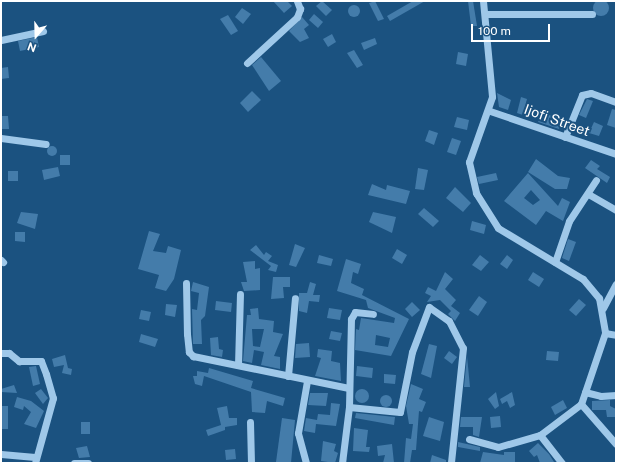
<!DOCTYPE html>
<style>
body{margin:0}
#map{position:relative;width:617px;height:464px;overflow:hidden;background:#1b5280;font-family:"Public Sans",sans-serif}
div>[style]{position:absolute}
.building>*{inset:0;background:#447caa}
.round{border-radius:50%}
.minor>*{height:7px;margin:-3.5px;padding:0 3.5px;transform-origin:3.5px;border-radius:3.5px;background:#9fc8e9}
span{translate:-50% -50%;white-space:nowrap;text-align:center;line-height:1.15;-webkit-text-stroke:4px #1b5280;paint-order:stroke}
.street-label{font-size:14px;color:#fff}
.frame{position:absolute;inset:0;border:2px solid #fff;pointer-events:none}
.north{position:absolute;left:16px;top:16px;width:40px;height:40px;-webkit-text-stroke:3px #1b5280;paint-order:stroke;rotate:200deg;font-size:11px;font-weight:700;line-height:16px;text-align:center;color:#fff}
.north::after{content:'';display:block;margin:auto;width:14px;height:18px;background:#fff;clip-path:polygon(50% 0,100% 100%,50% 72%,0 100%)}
.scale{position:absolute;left:471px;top:24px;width:79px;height:18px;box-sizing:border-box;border:2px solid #fff;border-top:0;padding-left:5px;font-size:12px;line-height:14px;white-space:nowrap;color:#fff;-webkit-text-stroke:3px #1b5280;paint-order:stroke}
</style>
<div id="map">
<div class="building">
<div class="round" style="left:593px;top:0;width:16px;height:16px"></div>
<div style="clip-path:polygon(273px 1px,287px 1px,292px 6px,284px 13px)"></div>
<div style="clip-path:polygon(322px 1px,332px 10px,326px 16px,316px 6px)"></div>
<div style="clip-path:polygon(375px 1px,384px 19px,378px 21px,369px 3px)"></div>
<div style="clip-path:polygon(413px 1px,425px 1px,390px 21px,387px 16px)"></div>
<div style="clip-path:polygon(468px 1px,473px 1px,477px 26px,471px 26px)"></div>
<div class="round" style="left:348px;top:5px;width:12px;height:12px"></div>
<div style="clip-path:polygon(242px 8px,251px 14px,243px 24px,235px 17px)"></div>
<div style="clip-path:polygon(314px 14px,323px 22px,318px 28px,309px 20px)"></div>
<div style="clip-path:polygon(228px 15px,238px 31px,231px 35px,220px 19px)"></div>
<div style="clip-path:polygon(302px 17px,309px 25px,304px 29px,309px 38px,300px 42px,289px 31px)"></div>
<div style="clip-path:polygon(332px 34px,336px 42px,328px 47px,323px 39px)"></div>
<div style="clip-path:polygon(37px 37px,39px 47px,20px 51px,18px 41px)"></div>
<div style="clip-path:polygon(375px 38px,377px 44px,364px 50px,361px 43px)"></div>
<div style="clip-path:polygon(354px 50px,363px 65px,357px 68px,347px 53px)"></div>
<div style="clip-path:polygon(458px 52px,468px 54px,466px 66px,456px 64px)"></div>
<div style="clip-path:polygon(261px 57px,281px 81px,269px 91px,252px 65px)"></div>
<div style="clip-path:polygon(8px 67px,9px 78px,1px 79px,1px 68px)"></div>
<div style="clip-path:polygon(252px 91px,261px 100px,248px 112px,240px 103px)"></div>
<div style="clip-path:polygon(497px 93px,511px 100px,508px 110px,499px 107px)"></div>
<div style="clip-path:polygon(521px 97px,527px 99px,523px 115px,517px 113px)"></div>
<div style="clip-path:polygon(587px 99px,593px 101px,586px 118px,579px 115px)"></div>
<div style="clip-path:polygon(612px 109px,616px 110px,616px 128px,607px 125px)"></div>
<div style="clip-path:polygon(542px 113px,563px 119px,559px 129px,538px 122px)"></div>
<div style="clip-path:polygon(1px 116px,8px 116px,9px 129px,1px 129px)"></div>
<div style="clip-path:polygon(457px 117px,469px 120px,467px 130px,454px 127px)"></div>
<div style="clip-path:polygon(594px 122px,603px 126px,599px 136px,589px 133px)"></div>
<div style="clip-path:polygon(429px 130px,438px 133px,434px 145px,425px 141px)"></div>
<div style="clip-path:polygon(452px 138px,461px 141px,456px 155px,447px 152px)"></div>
<div class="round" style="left:47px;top:146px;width:10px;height:10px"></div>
<div style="clip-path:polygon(60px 155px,70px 155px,70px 165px,60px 165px)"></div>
<div style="clip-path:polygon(536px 159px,558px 176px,570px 178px,567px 189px,555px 189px,528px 172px)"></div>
<div style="clip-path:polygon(591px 160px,600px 166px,597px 169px,610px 177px,607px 183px,585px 168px)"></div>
<div style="clip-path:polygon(58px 167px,60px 176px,44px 180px,42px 170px)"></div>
<div style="clip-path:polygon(418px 168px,428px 170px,424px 190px,415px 189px)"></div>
<div style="clip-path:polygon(8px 171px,18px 171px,18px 181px,8px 181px)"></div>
<div style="clip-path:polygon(496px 173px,498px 180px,479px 184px,477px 177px)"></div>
<div style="clip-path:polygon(evenodd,528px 173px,558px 206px,562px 198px,570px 202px,563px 221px,546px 211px,536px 225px,504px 201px,528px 173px,531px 190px,540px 200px,533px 205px,524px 198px,531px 190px)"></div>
<div style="clip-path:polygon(372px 184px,386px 190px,387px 185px,410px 191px,406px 204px,368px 195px)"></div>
<div style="clip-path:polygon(455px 187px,471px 203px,463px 212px,446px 198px)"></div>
<div style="clip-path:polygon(424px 208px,439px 221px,433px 227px,418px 214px)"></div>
<div style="clip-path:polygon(21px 212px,38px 214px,35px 229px,17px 223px)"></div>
<div style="clip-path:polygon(373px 212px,396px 217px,392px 233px,369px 222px)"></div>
<div style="clip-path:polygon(472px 221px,486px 225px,484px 234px,470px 230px)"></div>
<div style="clip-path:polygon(149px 231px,160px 234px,153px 251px,166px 253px,168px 246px,181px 250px,174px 279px,166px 291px,155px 288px,159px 275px,138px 269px)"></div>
<div style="clip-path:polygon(15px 232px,25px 232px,25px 242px,15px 241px)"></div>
<div style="clip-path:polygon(568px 239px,576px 242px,569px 261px,562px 258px)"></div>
<div style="clip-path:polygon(295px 244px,305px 248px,296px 267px,289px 265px)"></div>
<div style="clip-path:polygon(256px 245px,264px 255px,266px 252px,272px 256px,268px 261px,278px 265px,276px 272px,268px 270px,271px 266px,250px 250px)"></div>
<div style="clip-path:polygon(397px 249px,407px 255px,402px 264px,392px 258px)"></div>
<div style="clip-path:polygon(319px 255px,333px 259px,331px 266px,317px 263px)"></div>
<div style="clip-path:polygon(480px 255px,489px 262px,481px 271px,472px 265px)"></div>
<div style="clip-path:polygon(507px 255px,513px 260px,507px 269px,500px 264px)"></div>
<div style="clip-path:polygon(evenodd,346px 259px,361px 264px,358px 274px,353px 272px,351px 283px,364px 289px,362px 295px,409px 319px,391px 356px,355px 350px,356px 329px,359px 330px,361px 318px,394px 323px,395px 318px,368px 308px,366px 300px,337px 291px,346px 259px,376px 335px,390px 338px,388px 347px,375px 345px,376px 335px)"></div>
<div style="clip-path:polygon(255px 261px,255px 269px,260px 268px,260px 290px,244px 291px,241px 282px,247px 282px,243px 262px)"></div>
<div style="clip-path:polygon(445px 272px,453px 279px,445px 289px,456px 300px,451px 306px,460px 313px,455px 321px,448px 314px,451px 311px,440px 300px,427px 302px,431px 296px,425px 293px,428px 287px,436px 291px)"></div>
<div style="clip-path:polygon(533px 272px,544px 279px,539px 287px,528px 280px)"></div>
<div style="clip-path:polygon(273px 277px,290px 277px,290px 287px,283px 287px,284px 298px,271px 299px)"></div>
<div style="clip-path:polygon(193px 282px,209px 287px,205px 316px,201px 320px,202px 344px,193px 344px,192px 309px,197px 310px,199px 293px,191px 291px)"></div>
<div style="clip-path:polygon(310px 282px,316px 284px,313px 295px,320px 295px,319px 302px,309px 301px,307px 313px,299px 311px,299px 293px,307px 293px)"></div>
<div style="clip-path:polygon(479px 296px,487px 302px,478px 316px,469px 310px)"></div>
<div style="clip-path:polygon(579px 299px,586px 305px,576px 316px,569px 310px)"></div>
<div style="clip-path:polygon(216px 301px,232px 303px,231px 312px,215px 310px)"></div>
<div style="clip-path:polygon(412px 302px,420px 310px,412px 317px,405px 309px)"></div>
<div style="clip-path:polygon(166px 304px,177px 305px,175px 317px,165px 315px)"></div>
<div style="clip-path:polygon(evenodd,258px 308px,259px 319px,274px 321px,273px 332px,283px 334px,274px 356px,280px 357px,280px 369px,261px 365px,264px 352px,254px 350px,252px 363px,243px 361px,247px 315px,251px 315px,250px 309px,258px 308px,252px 329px,264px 329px,260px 347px,253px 346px,252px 329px)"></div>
<div style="clip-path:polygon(329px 308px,342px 310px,340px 320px,327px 318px)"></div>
<div style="clip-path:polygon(141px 310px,151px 312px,149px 321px,139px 319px)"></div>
<div style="clip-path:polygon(331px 331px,342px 333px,340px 341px,329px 339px)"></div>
<div style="clip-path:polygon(141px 334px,158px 339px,155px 347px,139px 342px)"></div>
<div style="clip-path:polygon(218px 337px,219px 349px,223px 350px,222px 357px,211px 355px,210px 338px)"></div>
<div style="clip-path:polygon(309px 343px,310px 357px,295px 358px,296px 344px)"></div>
<div style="clip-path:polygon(429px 344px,437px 346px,431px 378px,421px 374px)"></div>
<div style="clip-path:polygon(318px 349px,332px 351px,331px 361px,340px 363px,341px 381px,315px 376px,321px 358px,317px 357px)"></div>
<div style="clip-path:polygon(449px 351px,457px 357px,452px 364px,444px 358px)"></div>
<div style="clip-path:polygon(547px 351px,559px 352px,558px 361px,546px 360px)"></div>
<div style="clip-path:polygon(65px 355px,68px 368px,72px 369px,71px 375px,62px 373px,64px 365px,54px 367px,52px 359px)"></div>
<div style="clip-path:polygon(467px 356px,470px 387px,464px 387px)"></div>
<div style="clip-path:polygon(36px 366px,40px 384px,33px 386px,29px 367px)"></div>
<div style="clip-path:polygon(357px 366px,373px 368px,372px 378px,356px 376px)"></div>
<div style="clip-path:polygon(209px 368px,253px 381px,251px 388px,285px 398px,283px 406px,267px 401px,265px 413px,252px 412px,251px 392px,204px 376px,202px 386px,195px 384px,193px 376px,197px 376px,197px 371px,208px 373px)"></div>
<div style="clip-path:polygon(384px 374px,396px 375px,395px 384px,384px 383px)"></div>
<div style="clip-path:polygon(411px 384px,423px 389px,419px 399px,426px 402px,422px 412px,419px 411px,416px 450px,412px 450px,410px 463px,404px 463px,406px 438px,411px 439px,413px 424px,409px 424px,406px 406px)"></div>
<div style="clip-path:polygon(14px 385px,17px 393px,1px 392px,1px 389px)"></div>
<div class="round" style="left:355px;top:389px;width:14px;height:14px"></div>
<div style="clip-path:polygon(41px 389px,48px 398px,43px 404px,35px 393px)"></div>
<div style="clip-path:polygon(496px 392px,499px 406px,495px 409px,488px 399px)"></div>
<div style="clip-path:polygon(512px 392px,515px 405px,510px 408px,507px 401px,502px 404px,500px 399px)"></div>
<div style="clip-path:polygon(310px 393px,328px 393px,326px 406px,308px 405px)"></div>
<div class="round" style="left:380px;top:395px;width:12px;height:12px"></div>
<div style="clip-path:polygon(17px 397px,31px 401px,44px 411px,36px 428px,24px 424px,31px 412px,24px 406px,23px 410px,14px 407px)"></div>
<div style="clip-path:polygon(563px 400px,567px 408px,555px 415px,551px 407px)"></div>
<div style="clip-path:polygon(610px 400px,610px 406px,616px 409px,616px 417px,607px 417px,606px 410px,592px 410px,592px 401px)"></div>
<div style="clip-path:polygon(331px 403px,340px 404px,336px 426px,316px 424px,315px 433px,304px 431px,306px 418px,317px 420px,318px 414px,330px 415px)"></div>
<div style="clip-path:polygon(1px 406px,8px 406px,8px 429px,1px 429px)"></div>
<div style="clip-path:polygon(227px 406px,229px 418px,237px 418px,237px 425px,225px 427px,225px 430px,208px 436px,206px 430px,221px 425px,217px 408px)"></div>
<div style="clip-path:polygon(356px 413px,395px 417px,394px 425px,355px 418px)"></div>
<div style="clip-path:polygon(500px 416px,501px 427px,491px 428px,490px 417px)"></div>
<div style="clip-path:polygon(429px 417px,444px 422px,440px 441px,423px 436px)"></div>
<div style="clip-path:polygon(461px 417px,482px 417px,479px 437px,473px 435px,473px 427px,460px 427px)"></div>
<div style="clip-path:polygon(282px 418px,295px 420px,291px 463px,276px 462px)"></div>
<div style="clip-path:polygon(81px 422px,90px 422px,90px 434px,81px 434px)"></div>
<div style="clip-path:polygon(354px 428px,368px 430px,366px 447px,370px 447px,369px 452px,353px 451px)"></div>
<div style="clip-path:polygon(323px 441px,336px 444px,334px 451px,338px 453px,335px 463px,321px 461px)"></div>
<div style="clip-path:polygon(458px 442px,480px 447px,480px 451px,458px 447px)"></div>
<div style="clip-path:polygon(538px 443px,549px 454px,554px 462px,540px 463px,537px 455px,534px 457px,529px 451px)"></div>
<div style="clip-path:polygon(392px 444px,394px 463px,383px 463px,385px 455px,378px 456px,377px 446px)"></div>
<div style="clip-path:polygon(87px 446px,90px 457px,79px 458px,76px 448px)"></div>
<div style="clip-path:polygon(235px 449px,236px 459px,226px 460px,225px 450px)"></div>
<div style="clip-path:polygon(483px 452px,504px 455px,504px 452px,515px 452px,515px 463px,480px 463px)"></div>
<div style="clip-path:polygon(432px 455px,446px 460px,446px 463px,430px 463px)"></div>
</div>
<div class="minor">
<div style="left:483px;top:1px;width:96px;rotate:84.6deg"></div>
<div style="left:492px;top:97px;width:69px;rotate:109.5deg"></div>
<div style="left:469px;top:162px;width:32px;rotate:77deg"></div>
<div style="left:476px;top:193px;width:41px;rotate:57.8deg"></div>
<div style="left:498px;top:228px;width:99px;rotate:31deg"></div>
<div style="left:583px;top:279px;width:25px;rotate:50deg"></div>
<div style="left:599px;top:298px;width:36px;rotate:80deg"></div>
<div style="left:605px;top:333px;width:75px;rotate:108.7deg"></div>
<div style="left:581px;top:404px;width:53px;rotate:48.8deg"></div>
<div style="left:487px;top:14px;width:105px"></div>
<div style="left:1px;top:40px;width:43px;rotate:-12.1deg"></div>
<div style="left:247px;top:63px;width:68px;rotate:-42.6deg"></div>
<div style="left:297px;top:17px;width:9px;rotate:-69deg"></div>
<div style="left:300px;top:9px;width:9px;rotate:-111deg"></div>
<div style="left:490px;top:111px;width:133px;rotate:18.8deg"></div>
<div style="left:565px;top:137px;width:45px;rotate:-68deg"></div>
<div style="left:582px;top:95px;width:9px;rotate:-13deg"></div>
<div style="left:591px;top:93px;width:27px;rotate:20deg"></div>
<div style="left:1px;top:138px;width:45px;rotate:7.6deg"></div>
<div style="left:590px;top:195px;width:30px;rotate:30deg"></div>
<div style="left:1px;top:260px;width:3px;rotate:45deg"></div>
<div style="left:555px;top:262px;width:43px;rotate:-71.1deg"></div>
<div style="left:569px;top:221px;width:49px;rotate:-56.6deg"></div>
<div style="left:186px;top:283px;width:51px;rotate:88.9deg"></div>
<div style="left:187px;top:334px;width:18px;rotate:84deg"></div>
<div style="left:189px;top:352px;width:6px;rotate:45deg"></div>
<div style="left:193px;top:356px;width:159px;rotate:11.6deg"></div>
<div style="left:603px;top:308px;width:27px;rotate:-62deg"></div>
<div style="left:605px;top:333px;width:11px;rotate:10deg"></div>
<div style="left:1px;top:353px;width:8px"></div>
<div style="left:9px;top:353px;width:13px;rotate:39deg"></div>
<div style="left:19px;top:361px;width:22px"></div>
<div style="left:41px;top:361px;width:14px;rotate:69deg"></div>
<div style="left:46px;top:374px;width:25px;rotate:74deg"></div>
<div style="left:53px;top:398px;width:67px;rotate:105.5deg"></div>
<div style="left:238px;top:365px;width:71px;rotate:-88.4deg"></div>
<div style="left:288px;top:376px;width:78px;rotate:-84.9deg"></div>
<div style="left:585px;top:392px;width:16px;rotate:14deg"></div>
<div style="left:601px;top:396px;width:15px;rotate:-4deg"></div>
<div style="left:349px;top:407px;width:51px;rotate:5.6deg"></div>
<div style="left:400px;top:412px;width:61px;rotate:-78.7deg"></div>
<div style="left:412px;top:352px;width:48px;rotate:-69.3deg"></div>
<div style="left:429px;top:307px;width:24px;rotate:35deg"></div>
<div style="left:449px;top:321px;width:30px;rotate:63deg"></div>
<div style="left:463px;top:348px;width:116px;rotate:96deg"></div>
<div style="left:250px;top:422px;width:41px;rotate:88.6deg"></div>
<div style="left:540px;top:435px;width:36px;rotate:52deg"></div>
<div style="left:469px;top:439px;width:30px;rotate:15deg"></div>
<div style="left:498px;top:447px;width:44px;rotate:-15.9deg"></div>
<div style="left:540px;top:435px;width:51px;rotate:-37.1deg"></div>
<div style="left:1px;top:454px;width:34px;rotate:5deg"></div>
<div style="left:74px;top:463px;width:14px"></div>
<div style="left:306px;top:463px;width:31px;rotate:-105deg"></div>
<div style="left:298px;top:433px;width:53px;rotate:-80.2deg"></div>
<div style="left:342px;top:463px;width:56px;rotate:-82.9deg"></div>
<div style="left:349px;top:407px;width:88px;rotate:-88.7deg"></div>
<div style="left:351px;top:319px;width:8px;rotate:-60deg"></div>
<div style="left:355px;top:312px;width:18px;rotate:6deg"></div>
</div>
<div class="street-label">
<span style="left:557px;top:120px;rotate:20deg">Ijofi Street</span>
</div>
<div class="frame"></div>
<div class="north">N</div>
<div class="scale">100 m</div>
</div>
